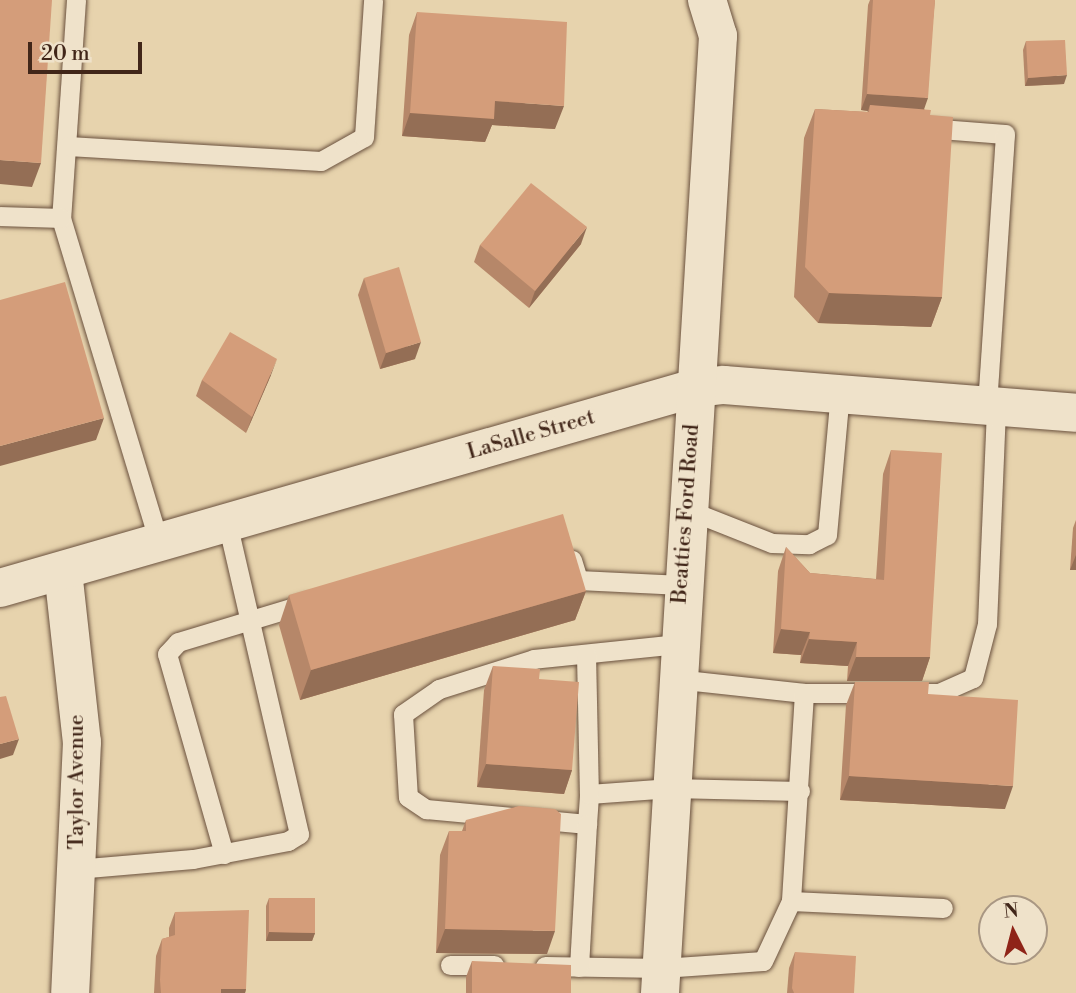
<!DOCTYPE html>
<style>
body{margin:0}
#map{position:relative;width:1076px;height:993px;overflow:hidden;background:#e7d3ad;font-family:"Libre Bodoni",serif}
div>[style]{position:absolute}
.roads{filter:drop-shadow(0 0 2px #6a513e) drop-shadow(0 0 2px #6a513e)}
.lane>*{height:19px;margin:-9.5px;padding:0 9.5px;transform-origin:9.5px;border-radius:9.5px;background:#efe2ca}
.street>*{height:38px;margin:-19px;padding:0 19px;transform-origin:19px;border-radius:19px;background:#efe2ca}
.secondary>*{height:38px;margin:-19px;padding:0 19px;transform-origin:19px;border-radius:19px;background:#efe2ca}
.wall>*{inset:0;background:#b68769}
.shaded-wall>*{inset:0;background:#946e55}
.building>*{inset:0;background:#d49d7a}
span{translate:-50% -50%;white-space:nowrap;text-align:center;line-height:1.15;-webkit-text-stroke:5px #efe2ca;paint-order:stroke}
.street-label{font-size:21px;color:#412619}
.north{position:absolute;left:978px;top:895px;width:70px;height:70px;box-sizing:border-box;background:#efe2ca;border:2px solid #a99783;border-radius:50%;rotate:354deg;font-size:19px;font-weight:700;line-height:28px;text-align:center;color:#412619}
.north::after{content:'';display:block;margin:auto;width:24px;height:32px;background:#8f2418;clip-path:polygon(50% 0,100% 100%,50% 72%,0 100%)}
.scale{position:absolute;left:28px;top:42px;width:114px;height:32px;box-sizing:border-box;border:4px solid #412619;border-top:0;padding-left:9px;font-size:21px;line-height:24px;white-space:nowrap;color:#412619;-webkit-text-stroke:5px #efe2ca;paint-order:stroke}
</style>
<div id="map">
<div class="roads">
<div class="lane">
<div style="left:76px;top:0;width:219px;rotate:93.9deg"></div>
<div style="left:61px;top:218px;width:339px;rotate:73.2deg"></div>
<div style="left:927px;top:128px;width:78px;rotate:4.4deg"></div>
<div style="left:1005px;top:134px;width:271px;rotate:93.8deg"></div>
<div style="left:68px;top:146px;width:253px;rotate:3.4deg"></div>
<div style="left:321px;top:161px;width:49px;rotate:-29.2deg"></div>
<div style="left:364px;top:137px;width:137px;rotate:-86.2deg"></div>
<div style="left:0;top:216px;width:61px;rotate:1.9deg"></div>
<div style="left:686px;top:509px;width:92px;rotate:21.6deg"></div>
<div style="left:772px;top:543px;width:37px;rotate:2deg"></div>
<div style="left:809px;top:544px;width:20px;rotate:-27deg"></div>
<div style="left:827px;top:535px;width:143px;rotate:-84.8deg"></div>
<div style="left:572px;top:560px;width:21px;rotate:73deg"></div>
<div style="left:578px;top:580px;width:104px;rotate:2.8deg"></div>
<div style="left:678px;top:644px;width:145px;rotate:174.1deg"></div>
<div style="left:534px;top:659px;width:100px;rotate:162.5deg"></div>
<div style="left:439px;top:689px;width:44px;rotate:145.2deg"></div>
<div style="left:403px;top:714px;width:83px;rotate:86.6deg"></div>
<div style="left:408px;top:797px;width:22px;rotate:34deg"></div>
<div style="left:426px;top:809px;width:162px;rotate:5.3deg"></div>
<div style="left:587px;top:824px;width:30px;rotate:-86deg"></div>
<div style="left:589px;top:794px;width:82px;rotate:-4.2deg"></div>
<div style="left:671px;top:788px;width:129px;rotate:1.3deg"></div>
<div style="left:586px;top:654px;width:140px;rotate:88.8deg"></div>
<div style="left:676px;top:679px;width:129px;rotate:6.2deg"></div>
<div style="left:804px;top:693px;width:208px;rotate:93.6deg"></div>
<div style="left:804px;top:693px;width:135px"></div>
<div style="left:939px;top:693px;width:37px;rotate:-24deg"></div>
<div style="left:973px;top:678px;width:56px;rotate:-75.5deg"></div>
<div style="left:987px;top:624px;width:219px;rotate:-87.6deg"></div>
<div style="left:224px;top:854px;width:208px;rotate:-105.9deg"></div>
<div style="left:167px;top:654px;width:16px;rotate:-47deg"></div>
<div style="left:178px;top:642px;width:135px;rotate:-16.8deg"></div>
<div style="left:76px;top:869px;width:117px;rotate:-4.9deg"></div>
<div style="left:193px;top:859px;width:97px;rotate:-10.7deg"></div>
<div style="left:288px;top:841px;width:13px;rotate:-32deg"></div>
<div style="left:299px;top:834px;width:319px;rotate:-103deg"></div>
<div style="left:450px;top:965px;width:44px"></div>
<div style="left:545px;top:966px;width:117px;rotate:1deg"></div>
<div style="left:662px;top:968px;width:101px;rotate:-4deg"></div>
<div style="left:763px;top:961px;width:66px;rotate:-65deg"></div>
<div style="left:791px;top:901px;width:152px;rotate:2.6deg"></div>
<div style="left:579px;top:967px;width:143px;rotate:-86.8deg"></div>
</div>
<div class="street">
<div style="left:63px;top:571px;width:172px;rotate:83.7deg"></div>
<div style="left:82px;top:742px;width:251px;rotate:92.7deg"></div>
<div style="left:0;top:588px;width:723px;rotate:-16.05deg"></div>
</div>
<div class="secondary">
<div style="left:695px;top:388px;width:29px;rotate:-6deg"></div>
<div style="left:724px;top:385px;width:353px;rotate:4.5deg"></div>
<div style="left:660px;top:993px;width:959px;rotate:-86.53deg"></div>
<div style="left:718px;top:36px;width:38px;rotate:-107deg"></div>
</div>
</div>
<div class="wall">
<div style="clip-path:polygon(870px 0,935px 0,924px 109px,930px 115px,942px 297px,931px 327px,818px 323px,794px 297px,804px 138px,815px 109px,867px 112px,868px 111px,861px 110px,868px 5px)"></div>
<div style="clip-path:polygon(417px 12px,555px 129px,492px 125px,485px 142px,402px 136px,409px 35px)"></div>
<div style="clip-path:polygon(1026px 41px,1064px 84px,1025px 86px,1023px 50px)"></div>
<div style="clip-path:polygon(581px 244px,529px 308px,474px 262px,480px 245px)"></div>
<div style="clip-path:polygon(364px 278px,415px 359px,380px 369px,358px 295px)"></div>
<div style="clip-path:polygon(271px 375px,246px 433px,196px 396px,202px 380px)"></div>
<div style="clip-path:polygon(891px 450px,930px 657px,922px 681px,847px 681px,848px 666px,800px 663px,801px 655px,773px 653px,778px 571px,786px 547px,810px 573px,876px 579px,883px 474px)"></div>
<div style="clip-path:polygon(1076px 520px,1076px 570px,1070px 570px,1073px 528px)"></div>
<div style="clip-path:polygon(586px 591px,575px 620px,300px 700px,279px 625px,289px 595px)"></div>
<div style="clip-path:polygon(493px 666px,539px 679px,572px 770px,564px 794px,477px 787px,484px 690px)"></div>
<div style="clip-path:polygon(855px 682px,928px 694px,1005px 809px,840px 800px,846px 705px)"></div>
<div style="clip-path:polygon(466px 820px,547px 954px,436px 953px,440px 855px,449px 831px,462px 831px)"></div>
<div style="clip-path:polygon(269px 898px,315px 933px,312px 941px,266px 941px,266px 906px)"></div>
<div style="clip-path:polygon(175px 912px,246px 989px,245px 993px,154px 993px,156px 956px,162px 939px,169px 937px,169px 928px)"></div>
<div style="clip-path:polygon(795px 952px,854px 993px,787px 993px,789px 968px)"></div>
<div style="clip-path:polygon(472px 961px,571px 993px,466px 993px,466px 977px)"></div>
</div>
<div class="shaded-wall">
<div style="clip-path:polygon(1067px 75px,1064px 84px,1025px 86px,1028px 78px)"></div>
<div style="clip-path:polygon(867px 94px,928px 98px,922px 115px,870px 105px,868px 111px,861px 110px)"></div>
<div style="clip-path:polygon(495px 101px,564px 106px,555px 129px,492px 125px,485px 142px,402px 136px,410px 113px)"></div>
<div style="clip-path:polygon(0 160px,41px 163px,32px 187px,0 184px)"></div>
<div style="clip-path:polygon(587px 227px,581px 244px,529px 308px,535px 291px)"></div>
<div style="clip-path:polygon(829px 293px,942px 297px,931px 327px,818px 323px)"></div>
<div style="clip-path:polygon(421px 342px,415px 359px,380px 369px,386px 353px)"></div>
<div style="clip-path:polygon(277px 359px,271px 375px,246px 433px,252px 417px)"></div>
<div style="clip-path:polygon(104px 418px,96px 440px,0 466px,0 446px)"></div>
<div style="clip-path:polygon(1076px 555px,1076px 570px,1070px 570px)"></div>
<div style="clip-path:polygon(586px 591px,575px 620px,300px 700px,311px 670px)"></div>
<div style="clip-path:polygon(781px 629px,810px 632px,801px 655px,773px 653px)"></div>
<div style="clip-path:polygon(809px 639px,857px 642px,848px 666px,800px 663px)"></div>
<div style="clip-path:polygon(856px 657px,930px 657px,922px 681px,847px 681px)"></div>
<div style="clip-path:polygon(19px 739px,13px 755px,0 759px,0 744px)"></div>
<div style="clip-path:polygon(486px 764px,572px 770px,564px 794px,477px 787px)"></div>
<div style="clip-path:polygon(849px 776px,1013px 786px,1005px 809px,840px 800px)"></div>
<div style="clip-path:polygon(445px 929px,555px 931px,547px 954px,436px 953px)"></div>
<div style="clip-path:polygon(269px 932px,315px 933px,312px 941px,266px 941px)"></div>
<div style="clip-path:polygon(221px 989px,246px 989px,245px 993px,220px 993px)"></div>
</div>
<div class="building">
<div style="clip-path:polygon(0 0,52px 0,41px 163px,0 160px)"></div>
<div style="clip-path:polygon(873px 0,935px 0,928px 98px,867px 94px)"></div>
<div style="clip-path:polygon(417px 12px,567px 22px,564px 106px,495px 101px,494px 119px,410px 113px)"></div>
<div style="clip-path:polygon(1065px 40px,1067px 75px,1028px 78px,1026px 41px)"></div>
<div style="clip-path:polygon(870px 105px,931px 110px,930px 115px,953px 117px,942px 297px,829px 293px,805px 267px,815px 109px,869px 112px)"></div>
<div style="clip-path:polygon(531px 183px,587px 227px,535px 291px,480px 245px)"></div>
<div style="clip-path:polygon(399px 267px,421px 342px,386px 353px,364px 278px)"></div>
<div style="clip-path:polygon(65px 282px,104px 418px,0 446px,0 300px)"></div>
<div style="clip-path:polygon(230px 332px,277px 359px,252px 417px,202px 380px)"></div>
<div style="clip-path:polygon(891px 450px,942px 453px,930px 657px,856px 657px,857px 642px,809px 639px,810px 632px,781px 629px,786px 547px,810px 573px,884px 580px)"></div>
<div style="clip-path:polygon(563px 514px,586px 591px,311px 670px,289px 595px)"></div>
<div style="clip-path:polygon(493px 666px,540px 669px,539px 679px,579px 682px,572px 770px,486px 764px)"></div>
<div style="clip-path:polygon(855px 682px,929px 682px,928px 694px,1018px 700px,1013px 786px,849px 776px)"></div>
<div style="clip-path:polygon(6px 696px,19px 739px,0 744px,0 697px)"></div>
<div style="clip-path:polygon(519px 806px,555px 809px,561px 814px,555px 931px,445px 929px,449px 831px,466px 831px,466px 820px)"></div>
<div style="clip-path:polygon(269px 898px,315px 898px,315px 933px,269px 932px)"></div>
<div style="clip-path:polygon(249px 910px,246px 989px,221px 989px,221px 993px,161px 993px,160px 980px,162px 939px,175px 935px,175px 912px)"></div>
<div style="clip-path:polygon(795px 952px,856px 956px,854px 993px,794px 993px,792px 988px)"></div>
<div style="clip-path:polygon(472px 961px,571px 965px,571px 993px,472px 993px)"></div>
</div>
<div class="street-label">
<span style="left:531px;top:435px;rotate:-16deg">LaSalle Street</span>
<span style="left:686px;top:514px;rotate:-86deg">Beatties Ford Road</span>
<span style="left:77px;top:782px;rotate:-90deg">Taylor Avenue</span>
</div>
<div class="north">N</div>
<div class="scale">20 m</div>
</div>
